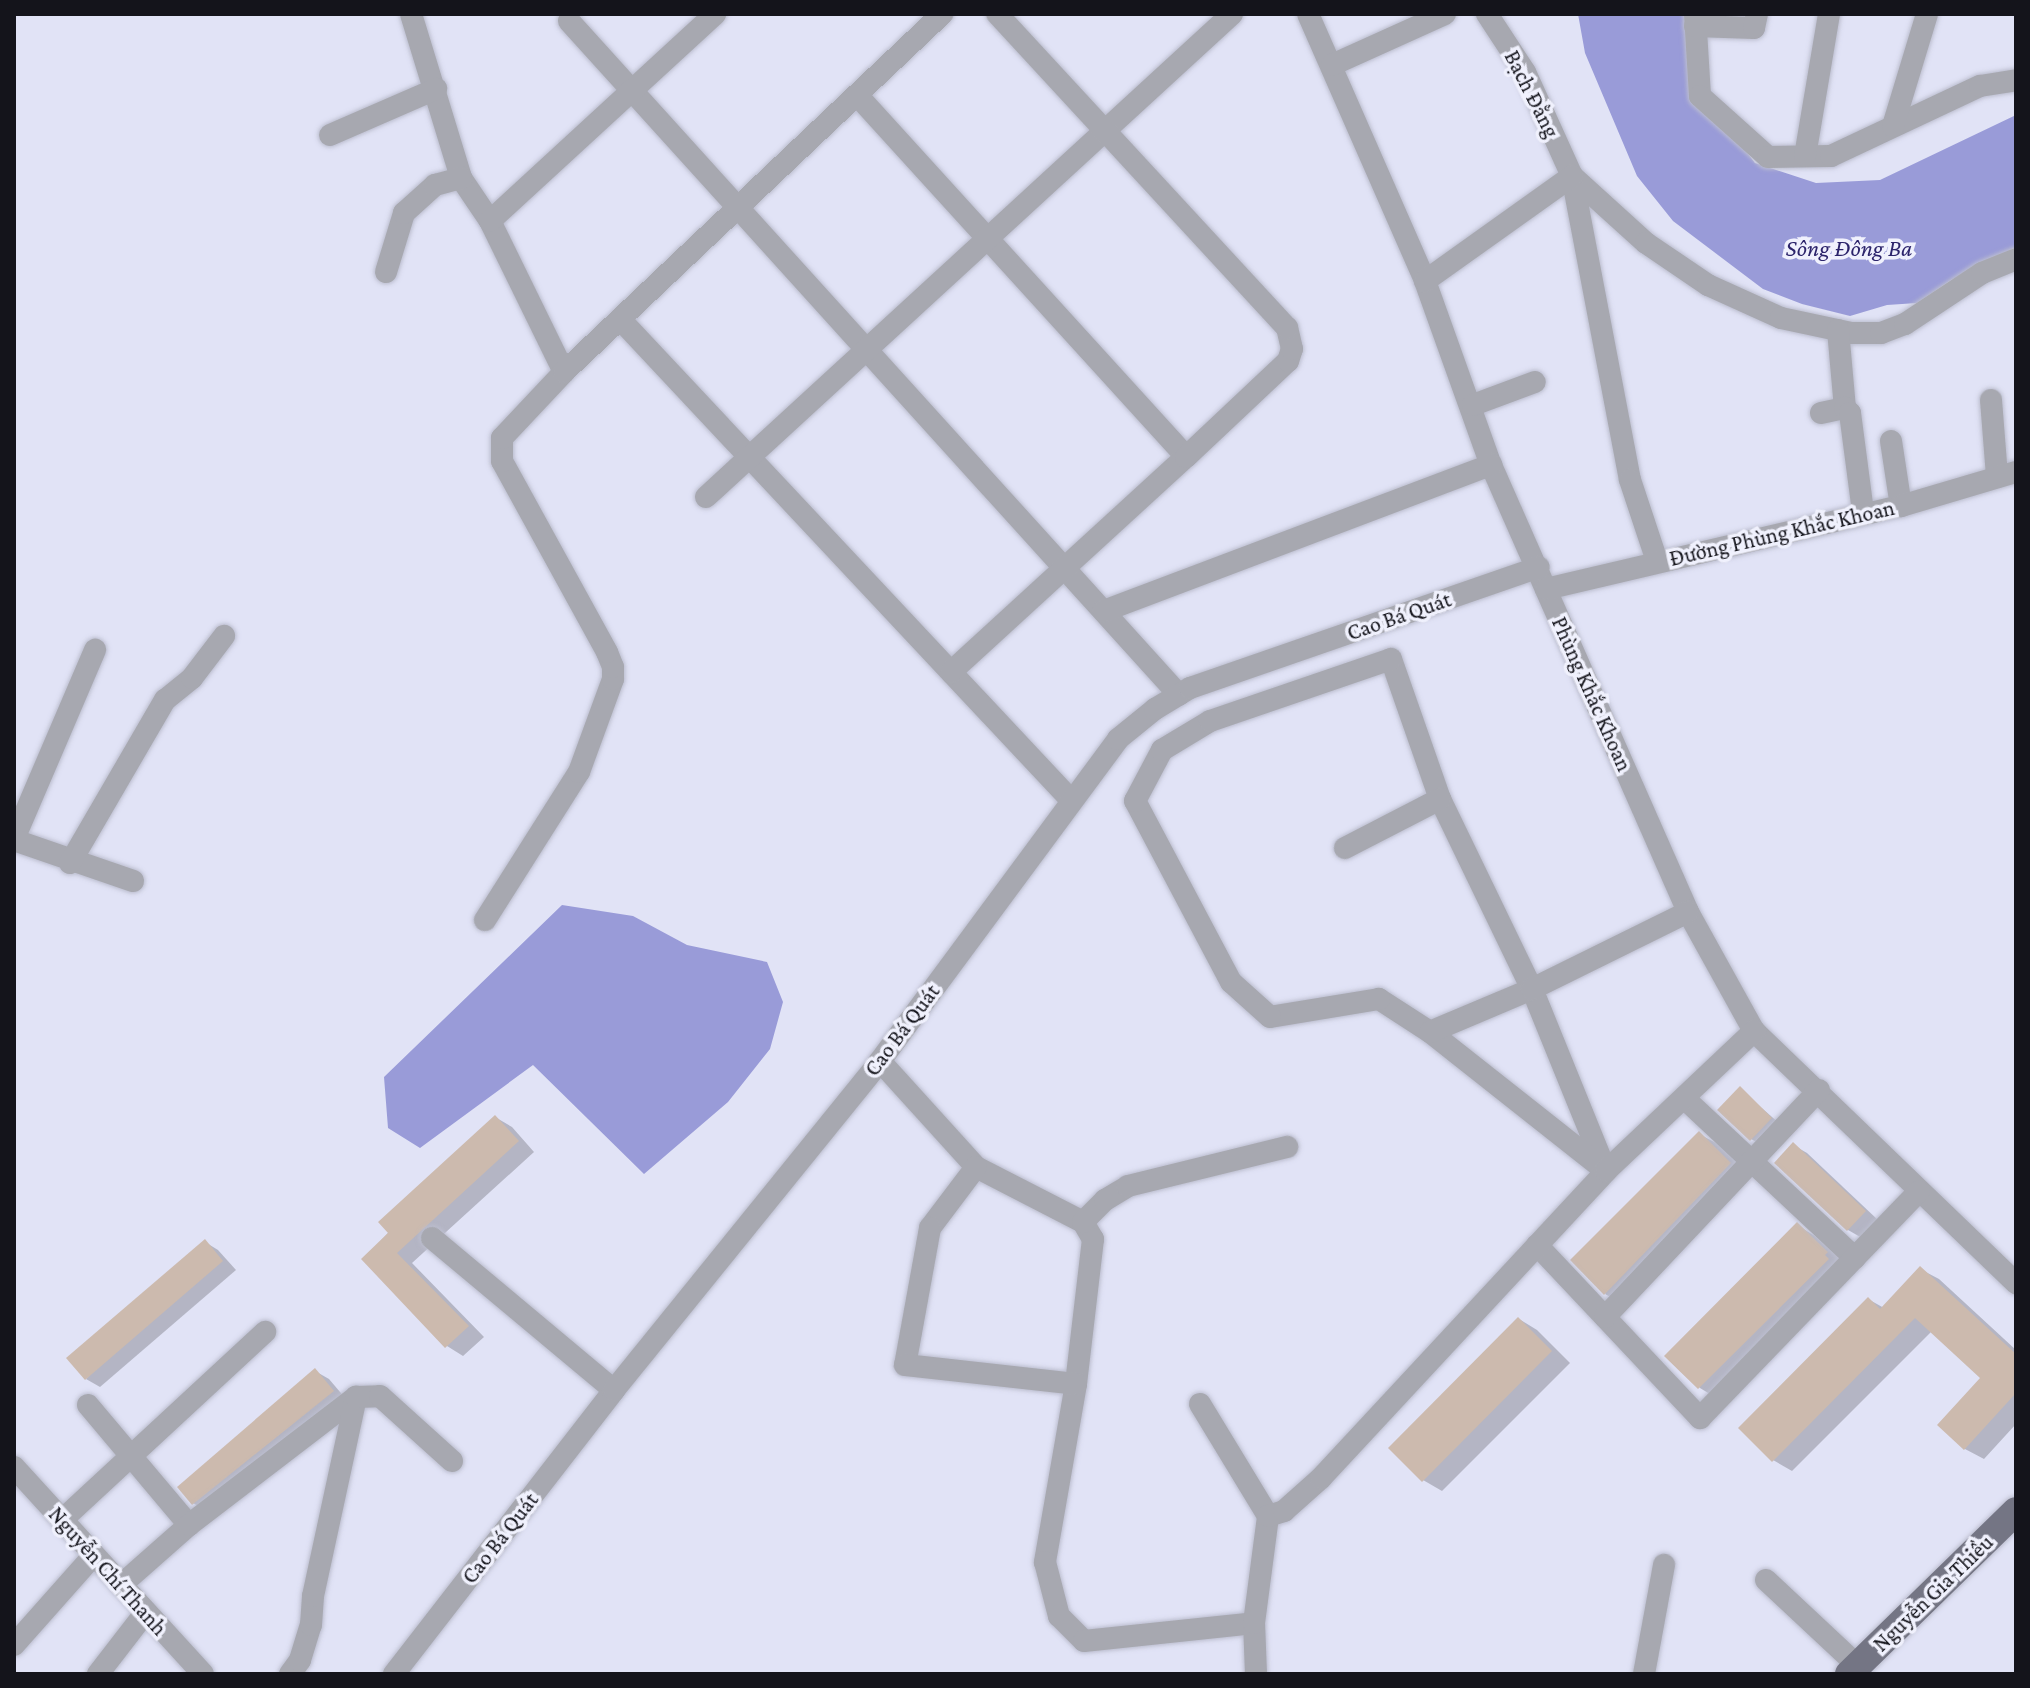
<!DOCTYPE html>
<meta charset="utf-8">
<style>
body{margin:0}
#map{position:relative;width:2030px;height:1688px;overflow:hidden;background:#e1e3f6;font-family:"Crimson Pro",serif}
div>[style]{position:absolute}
.water>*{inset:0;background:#999bd8}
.shadow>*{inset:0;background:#0003}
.building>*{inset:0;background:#ccbaae}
.roads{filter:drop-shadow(0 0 2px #bcbecf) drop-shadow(0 0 2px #bcbecf)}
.minor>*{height:22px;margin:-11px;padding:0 11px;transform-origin:11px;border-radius:11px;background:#a7a8b0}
.major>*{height:28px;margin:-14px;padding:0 14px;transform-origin:14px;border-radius:14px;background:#747584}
span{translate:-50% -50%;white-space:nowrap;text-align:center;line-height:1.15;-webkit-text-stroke:7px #f0f1fd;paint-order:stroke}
.street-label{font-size:22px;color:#14141b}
.water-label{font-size:24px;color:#2c246b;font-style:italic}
.frame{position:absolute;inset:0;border:16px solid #14141b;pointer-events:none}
</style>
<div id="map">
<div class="water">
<div style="clip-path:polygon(1578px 14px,1690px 14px,1689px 44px,1719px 116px,1755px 163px,1816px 183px,1880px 180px,2016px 115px,2016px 247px,1951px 280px,1917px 303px,1887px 305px,1850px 316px,1802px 304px,1763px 289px,1673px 221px,1637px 176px,1585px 53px)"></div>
<div style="clip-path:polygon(562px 905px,633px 916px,687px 945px,767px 962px,783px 1002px,770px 1049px,728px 1102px,644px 1174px,533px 1065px,420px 1148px,388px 1128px,384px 1077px)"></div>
</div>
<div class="shadow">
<div style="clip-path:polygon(1740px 1089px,1780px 1124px,1760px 1144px,1751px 1139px)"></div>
<div style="clip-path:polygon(495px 1117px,512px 1127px,534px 1152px,412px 1263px,484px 1337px,463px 1356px,447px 1346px,364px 1259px)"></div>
<div style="clip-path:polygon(1699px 1134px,1718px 1144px,1749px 1174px,1623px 1304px,1605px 1294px)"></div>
<div style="clip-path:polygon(1793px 1145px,1807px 1153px,1878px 1220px,1862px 1238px,1848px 1230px,1777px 1163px)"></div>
<div style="clip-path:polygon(1797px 1225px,1815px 1236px,1845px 1263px,1718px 1399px,1700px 1388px,1667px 1356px)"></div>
<div style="clip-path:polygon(205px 1242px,218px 1250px,236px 1270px,100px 1387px,86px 1379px)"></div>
<div style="clip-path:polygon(1920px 1269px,1939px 1279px,2016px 1350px,2016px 1424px,1984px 1459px,1965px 1449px,1940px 1425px,1983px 1378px,1932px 1331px,1792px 1471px,1773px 1460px,1868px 1299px,1884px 1308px)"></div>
<div style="clip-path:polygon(1519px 1319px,1537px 1330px,1570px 1363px,1442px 1491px,1423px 1480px)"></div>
<div style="clip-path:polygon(315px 1371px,329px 1379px,346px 1399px,207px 1511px,193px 1503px)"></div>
</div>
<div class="building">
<div style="clip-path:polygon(1740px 1086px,1772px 1118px,1750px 1141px,1717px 1110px)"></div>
<div style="clip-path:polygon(495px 1115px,519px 1141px,397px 1253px,469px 1326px,445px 1348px,361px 1259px,388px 1233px,378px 1222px)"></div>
<div style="clip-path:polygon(1699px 1131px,1731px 1163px,1604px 1295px,1570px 1260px)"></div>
<div style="clip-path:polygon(1793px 1142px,1866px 1211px,1847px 1231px,1774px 1163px)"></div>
<div style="clip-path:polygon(1797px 1222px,1828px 1252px,1825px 1255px,1829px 1259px,1698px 1389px,1664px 1356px)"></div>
<div style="clip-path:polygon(205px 1239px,223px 1261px,85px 1380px,66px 1358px)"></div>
<div style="clip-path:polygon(1920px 1266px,2016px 1354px,2016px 1393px,1964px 1450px,1937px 1425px,1980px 1378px,1915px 1318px,1772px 1462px,1738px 1428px,1868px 1297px,1880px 1309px)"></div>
<div style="clip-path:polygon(1518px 1317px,1552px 1351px,1422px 1482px,1388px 1448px)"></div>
<div style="clip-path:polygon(315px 1368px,334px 1391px,192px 1505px,177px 1487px)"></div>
</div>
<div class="roads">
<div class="minor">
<div style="left:411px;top:14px;width:171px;rotate:73deg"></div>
<div style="left:461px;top:178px;width:52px;rotate:56deg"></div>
<div style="left:490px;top:221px;width:168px;rotate:63.9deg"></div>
<div style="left:1308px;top:14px;width:292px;rotate:66.3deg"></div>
<div style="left:1425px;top:281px;width:195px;rotate:70.3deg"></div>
<div style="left:1491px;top:465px;width:488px;rotate:66.2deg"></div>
<div style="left:1688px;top:912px;width:136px;rotate:61deg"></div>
<div style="left:1754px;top:1031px;width:364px;rotate:43.9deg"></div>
<div style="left:1487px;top:14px;width:69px;rotate:56.8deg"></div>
<div style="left:1525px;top:72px;width:114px;rotate:65.7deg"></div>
<div style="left:1572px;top:176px;width:309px;rotate:79.2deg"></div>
<div style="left:1630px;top:480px;width:85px;rotate:71.6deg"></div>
<div style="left:1695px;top:14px;width:82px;rotate:86.5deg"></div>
<div style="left:1700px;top:96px;width:91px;rotate:41.9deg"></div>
<div style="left:1768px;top:157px;width:63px;rotate:-0.9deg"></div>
<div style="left:1831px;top:156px;width:165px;rotate:-25.2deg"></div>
<div style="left:1980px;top:86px;width:36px;rotate:-9deg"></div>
<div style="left:569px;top:21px;width:909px;rotate:47.85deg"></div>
<div style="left:1695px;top:26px;width:59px;rotate:1.9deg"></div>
<div style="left:1754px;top:28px;width:14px;rotate:-78deg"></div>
<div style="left:1332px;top:65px;width:124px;rotate:-24.3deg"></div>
<div style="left:857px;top:95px;width:489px;rotate:47.7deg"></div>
<div style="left:1893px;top:126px;width:117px;rotate:-73.1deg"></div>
<div style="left:330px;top:135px;width:116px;rotate:-23.5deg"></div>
<div style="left:1805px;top:156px;width:144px;rotate:-80.4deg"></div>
<div style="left:1572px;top:176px;width:100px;rotate:42.2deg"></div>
<div style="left:1646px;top:243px;width:75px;rotate:34.1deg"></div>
<div style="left:1708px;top:285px;width:80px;rotate:24.3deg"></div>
<div style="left:1781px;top:318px;width:72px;rotate:12.1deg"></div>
<div style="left:1851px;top:333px;width:30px"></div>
<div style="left:1881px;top:333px;width:26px;rotate:-21deg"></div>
<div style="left:1905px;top:324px;width:92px;rotate:-33.5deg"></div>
<div style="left:1982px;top:273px;width:37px;rotate:-22deg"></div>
<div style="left:490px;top:221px;width:306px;rotate:-42.6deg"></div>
<div style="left:386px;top:272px;width:62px;rotate:-73deg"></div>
<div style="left:404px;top:213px;width:42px;rotate:-42.1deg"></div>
<div style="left:435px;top:185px;width:27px;rotate:-15deg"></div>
<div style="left:1425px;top:281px;width:181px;rotate:-35.5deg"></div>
<div style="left:620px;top:319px;width:658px;rotate:46.85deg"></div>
<div style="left:1838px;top:330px;width:78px;rotate:84.9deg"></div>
<div style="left:1991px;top:400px;width:77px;rotate:85.5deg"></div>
<div style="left:1473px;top:405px;width:66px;rotate:-20.4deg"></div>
<div style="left:1821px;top:413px;width:25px;rotate:-12deg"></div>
<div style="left:1845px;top:408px;width:7px;rotate:45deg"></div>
<div style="left:1850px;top:413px;width:100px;rotate:82.5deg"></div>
<div style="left:1891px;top:441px;width:66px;rotate:81.3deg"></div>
<div style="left:706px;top:497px;width:714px;rotate:-42.56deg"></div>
<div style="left:1546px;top:589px;width:365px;rotate:-13.2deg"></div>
<div style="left:1901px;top:506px;width:120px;rotate:-16.5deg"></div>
<div style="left:1104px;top:611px;width:414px;rotate:-20.7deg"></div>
<div style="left:1391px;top:659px;width:148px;rotate:70.7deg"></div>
<div style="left:1440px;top:799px;width:211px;rotate:64.2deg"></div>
<div style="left:1532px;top:989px;width:196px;rotate:67.9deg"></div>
<div style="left:1606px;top:1171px;width:224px;rotate:-141.7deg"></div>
<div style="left:1430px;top:1032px;width:61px;rotate:-147.1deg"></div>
<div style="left:1379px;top:999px;width:110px;rotate:170.6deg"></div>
<div style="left:1270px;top:1017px;width:52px;rotate:-138.1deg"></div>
<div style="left:1231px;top:982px;width:205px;rotate:-117.9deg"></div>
<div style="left:1135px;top:801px;width:58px;rotate:-62.1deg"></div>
<div style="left:1162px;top:750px;width:56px;rotate:-31.1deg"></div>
<div style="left:1210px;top:721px;width:191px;rotate:-18.9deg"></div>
<div style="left:951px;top:672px;width:319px;rotate:-42.5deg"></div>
<div style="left:1186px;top:457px;width:140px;rotate:-43.3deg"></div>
<div style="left:1288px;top:361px;width:13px;rotate:-72deg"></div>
<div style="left:1292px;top:349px;width:22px;rotate:-103deg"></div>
<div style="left:1287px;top:328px;width:427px;rotate:-132.7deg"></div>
<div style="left:14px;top:839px;width:206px;rotate:-66.8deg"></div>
<div style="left:14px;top:840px;width:126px;rotate:19deg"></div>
<div style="left:1345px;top:848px;width:107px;rotate:-27.3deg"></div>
<div style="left:70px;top:863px;width:189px;rotate:-59.8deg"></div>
<div style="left:165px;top:700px;width:35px;rotate:-39deg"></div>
<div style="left:192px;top:678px;width:53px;rotate:-52.7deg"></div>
<div style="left:485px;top:920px;width:175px;rotate:-57.6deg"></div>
<div style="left:579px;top:772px;width:99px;rotate:-69.9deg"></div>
<div style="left:613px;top:679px;width:12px;rotate:-90deg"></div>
<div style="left:613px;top:667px;width:16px;rotate:-112deg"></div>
<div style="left:607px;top:652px;width:218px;rotate:-118.8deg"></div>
<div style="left:502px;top:461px;width:23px;rotate:-90deg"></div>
<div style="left:502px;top:438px;width:91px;rotate:-46.8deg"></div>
<div style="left:564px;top:372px;width:521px;rotate:-43.44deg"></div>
<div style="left:1430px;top:1032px;width:111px;rotate:-22.9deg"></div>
<div style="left:1532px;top:989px;width:174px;rotate:-26.3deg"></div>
<div style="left:880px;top:1061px;width:143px;rotate:47.8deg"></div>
<div style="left:976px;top:1167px;width:120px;rotate:27.2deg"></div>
<div style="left:1083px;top:1222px;width:20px;rotate:60deg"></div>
<div style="left:1093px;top:1239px;width:146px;rotate:96.7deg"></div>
<div style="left:1076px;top:1384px;width:181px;rotate:99.9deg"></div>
<div style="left:1045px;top:1562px;width:56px;rotate:75.5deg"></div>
<div style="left:1059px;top:1616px;width:35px;rotate:45deg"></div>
<div style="left:1084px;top:1641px;width:171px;rotate:-6deg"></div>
<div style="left:1684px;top:1098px;width:234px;rotate:43.1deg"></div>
<div style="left:976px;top:1167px;width:76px;rotate:127deg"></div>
<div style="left:930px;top:1228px;width:139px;rotate:100.3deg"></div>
<div style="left:905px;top:1365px;width:172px;rotate:6.3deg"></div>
<div style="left:1083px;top:1222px;width:31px;rotate:-45deg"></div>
<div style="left:1105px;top:1200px;width:27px;rotate:-31deg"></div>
<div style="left:1128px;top:1186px;width:164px;rotate:-13.8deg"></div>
<div style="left:432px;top:1238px;width:237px;rotate:39.9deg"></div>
<div style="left:1537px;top:1245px;width:238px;rotate:46.7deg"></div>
<div style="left:1700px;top:1418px;width:315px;rotate:-46deg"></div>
<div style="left:1605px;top:1317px;width:312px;rotate:-46.7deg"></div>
<div style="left:1200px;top:1404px;width:131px;rotate:58.7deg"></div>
<div style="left:88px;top:1405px;width:157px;rotate:49.9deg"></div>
<div style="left:14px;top:1467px;width:280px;rotate:47.6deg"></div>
<div style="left:62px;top:1520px;width:277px;rotate:-42.8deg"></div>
<div style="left:1766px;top:1580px;width:126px;rotate:43.1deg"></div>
<div style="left:121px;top:1585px;width:91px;rotate:-41.4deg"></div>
<div style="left:189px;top:1525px;width:210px;rotate:-37.5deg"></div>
<div style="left:14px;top:1645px;width:120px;rotate:-48.4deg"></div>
<div style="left:98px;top:1674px;width:78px;rotate:-52.3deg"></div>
<div style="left:290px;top:1674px;width:17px;rotate:-54deg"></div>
<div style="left:300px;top:1660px;width:37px;rotate:-73deg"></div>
<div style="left:311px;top:1625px;width:29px;rotate:-86deg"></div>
<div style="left:313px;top:1596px;width:204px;rotate:-77.8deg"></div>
<div style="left:356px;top:1397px;width:24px;rotate:-2deg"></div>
<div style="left:380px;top:1396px;width:97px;rotate:42.1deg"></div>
<div style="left:394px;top:1674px;width:359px;rotate:-52.2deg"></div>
<div style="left:614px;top:1390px;width:423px;rotate:-51deg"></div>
<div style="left:880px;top:1061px;width:400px;rotate:-53.5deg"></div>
<div style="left:1118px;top:739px;width:48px;rotate:-39deg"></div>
<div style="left:1155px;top:709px;width:41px;rotate:-31deg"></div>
<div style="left:1190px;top:688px;width:369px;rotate:-19.1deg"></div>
<div style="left:1256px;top:1674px;width:51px;rotate:-92.2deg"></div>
<div style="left:1254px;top:1623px;width:108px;rotate:-82.5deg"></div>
<div style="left:1268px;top:1516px;width:17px;rotate:-17deg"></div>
<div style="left:1284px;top:1511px;width:50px;rotate:-41.7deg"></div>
<div style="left:1321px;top:1478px;width:419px;rotate:-47.1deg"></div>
<div style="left:1606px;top:1171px;width:204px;rotate:-43.4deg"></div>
<div style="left:1644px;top:1674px;width:111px;rotate:-79.6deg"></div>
</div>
<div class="major">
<div style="left:1849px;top:1674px;width:233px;rotate:-44.3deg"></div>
</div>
</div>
<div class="street-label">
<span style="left:1532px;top:94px;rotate:63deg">Bạch Đằng</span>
<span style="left:1782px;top:533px;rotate:-13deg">Đường Phùng Khắc Khoan</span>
<span style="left:1399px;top:616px;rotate:-19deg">Cao Bá Quát</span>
<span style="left:1592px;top:694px;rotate:66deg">Phùng Khắc Khoan</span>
<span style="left:902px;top:1030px;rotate:-53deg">Cao Bá Quát</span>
<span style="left:500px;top:1538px;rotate:-52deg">Cao Bá Quát</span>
<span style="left:108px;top:1571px;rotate:48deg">Nguyễn Chí Thanh</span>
<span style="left:1933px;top:1593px;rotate:-44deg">Nguyễn Gia Thiều</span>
</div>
<div class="water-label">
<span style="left:1849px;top:248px">Sông Đông Ba</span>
</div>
<div class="frame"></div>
</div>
